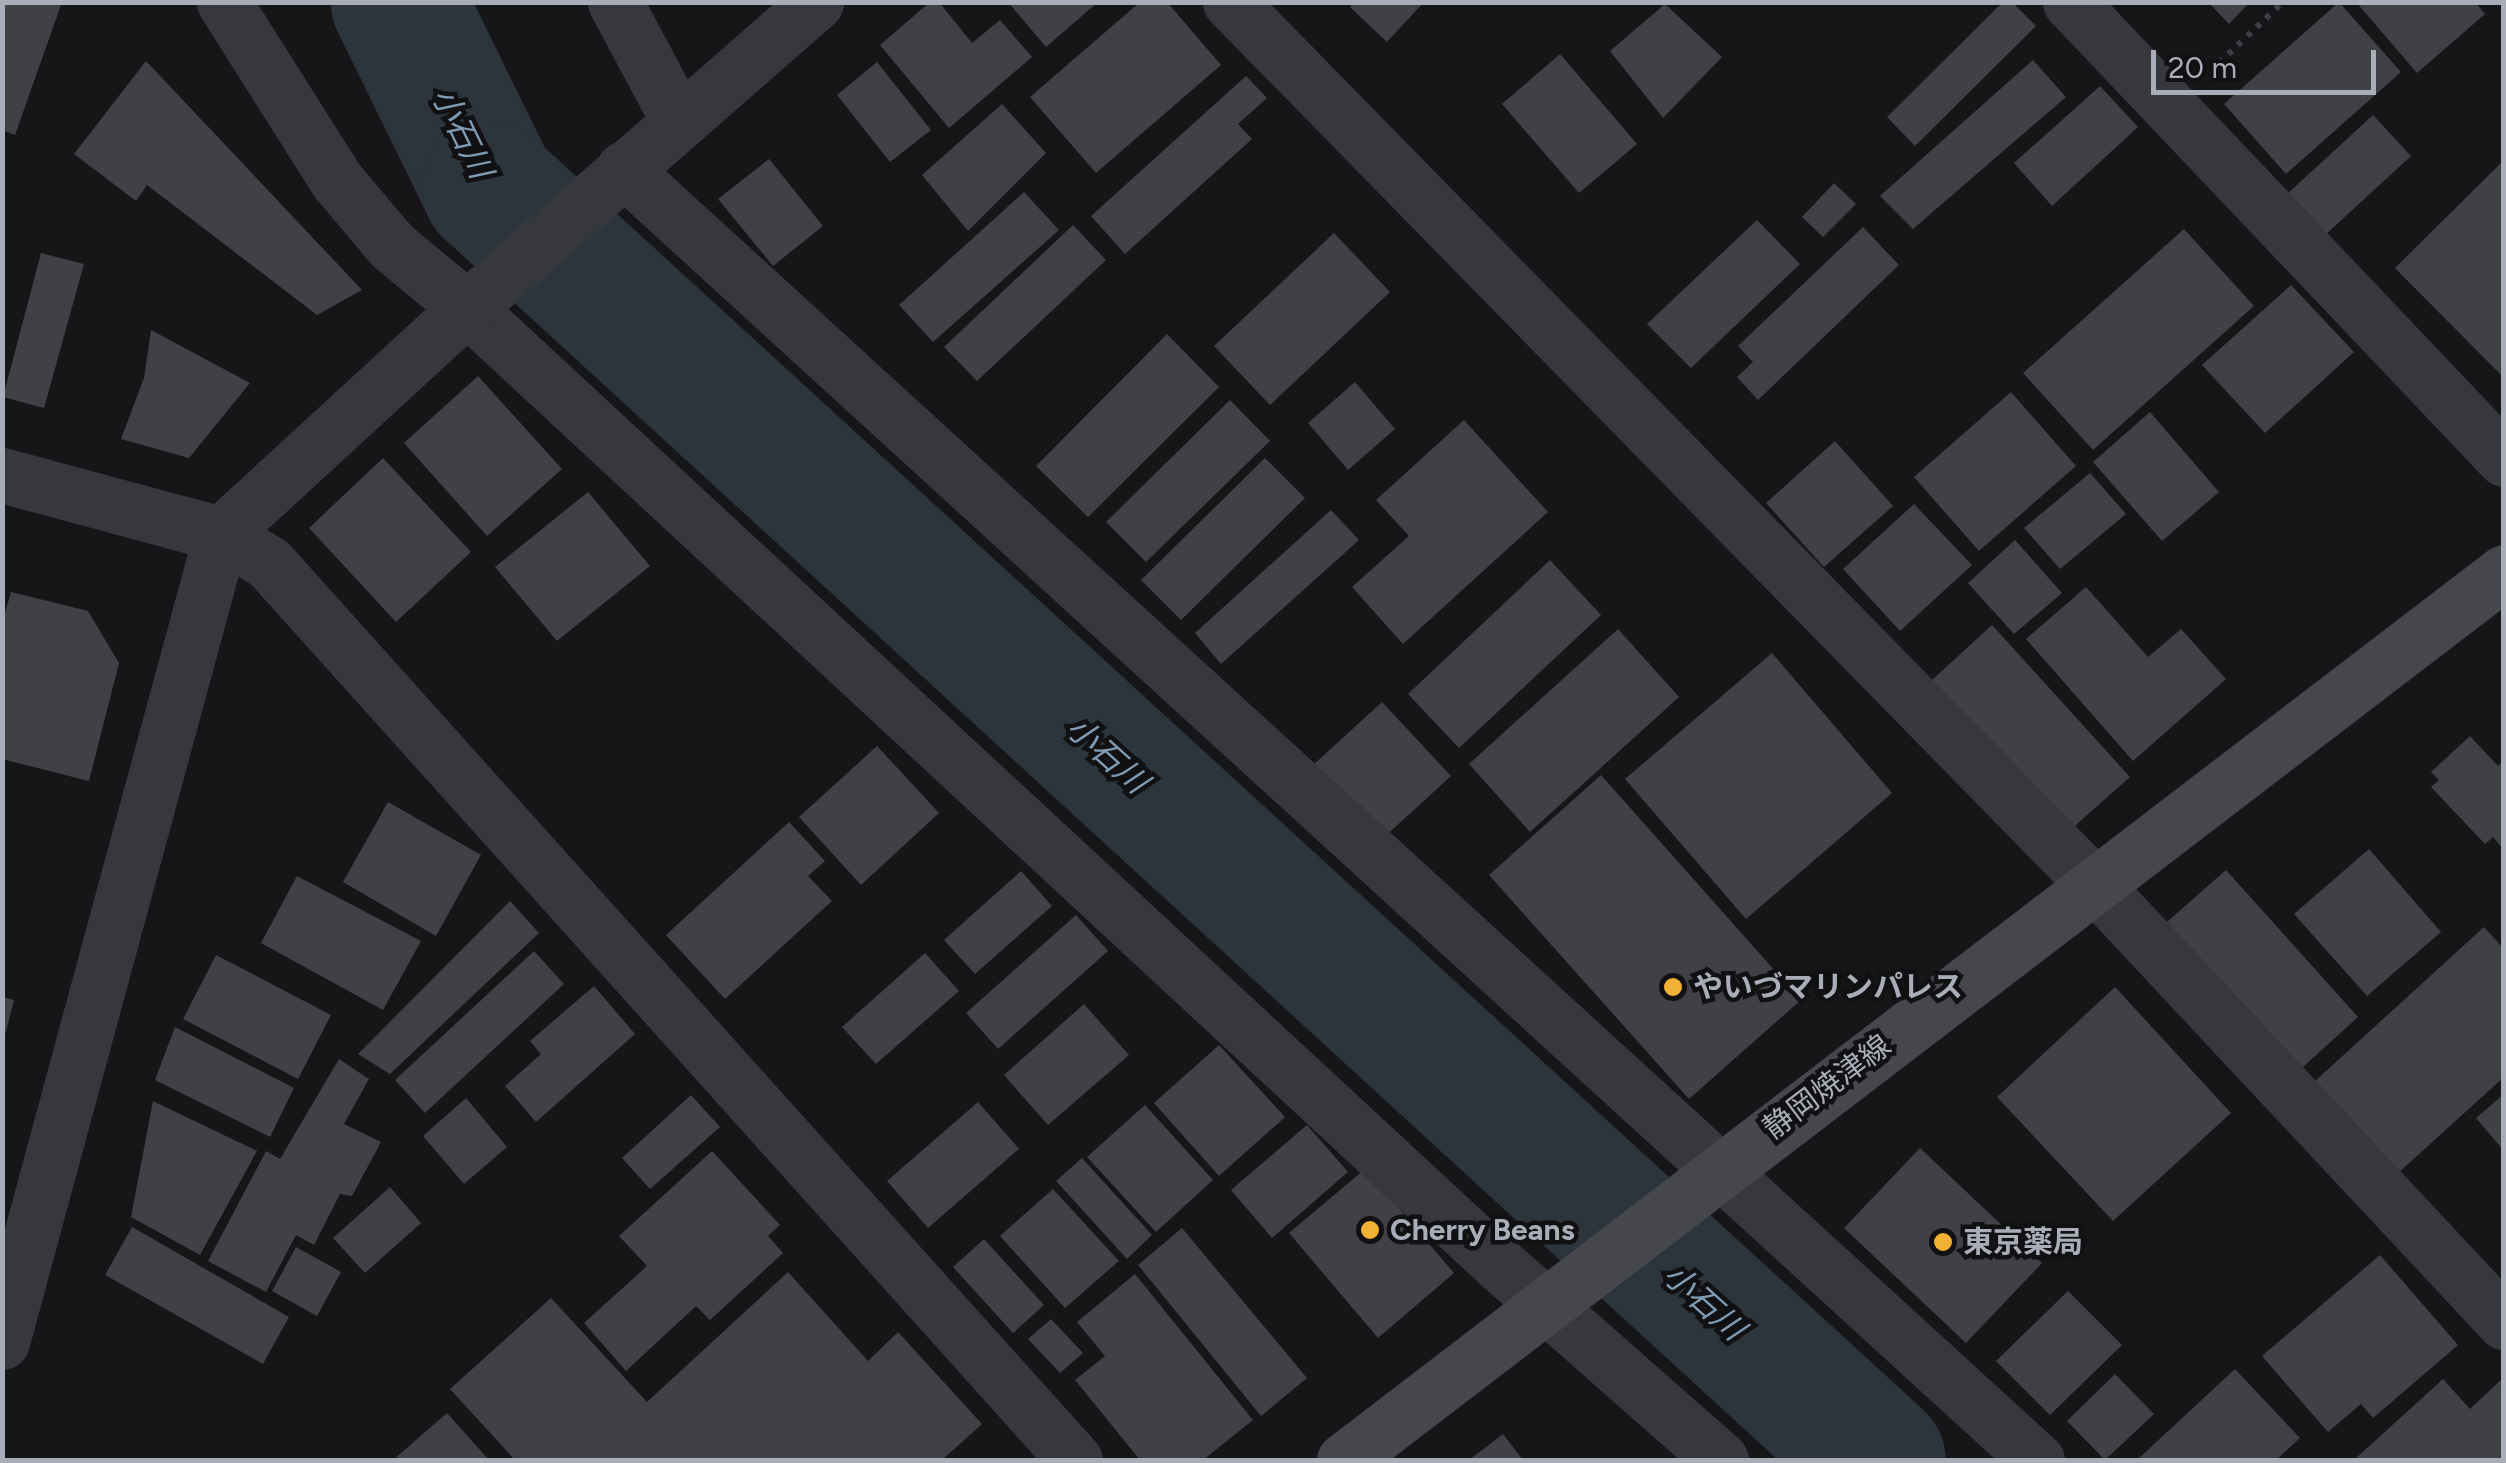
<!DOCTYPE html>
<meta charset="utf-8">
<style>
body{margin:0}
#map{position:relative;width:2506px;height:1463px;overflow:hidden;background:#161618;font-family:Figtree,"Noto Sans JP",sans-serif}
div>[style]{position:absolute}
.river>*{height:135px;margin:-67.5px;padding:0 67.5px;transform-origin:67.5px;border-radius:67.5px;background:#2c353c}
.building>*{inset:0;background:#404145}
.path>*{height:6px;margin-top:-3px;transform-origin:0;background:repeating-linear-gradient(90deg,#3d3f44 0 5px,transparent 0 13px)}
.minor>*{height:55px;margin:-27.5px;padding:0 27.5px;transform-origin:27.5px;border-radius:27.5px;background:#37383d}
.tertiary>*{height:55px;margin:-27.5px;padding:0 27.5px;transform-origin:27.5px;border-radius:27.5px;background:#37383d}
.secondary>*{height:55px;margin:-27.5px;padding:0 27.5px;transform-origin:27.5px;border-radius:27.5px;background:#45474d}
.dots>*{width:28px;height:28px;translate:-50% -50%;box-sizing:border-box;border:5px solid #111113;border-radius:50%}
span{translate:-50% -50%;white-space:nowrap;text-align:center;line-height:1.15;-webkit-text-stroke:9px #111113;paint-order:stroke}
.poi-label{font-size:30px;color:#a8adb8;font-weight:700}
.left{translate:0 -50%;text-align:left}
.street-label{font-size:30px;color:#a8adb8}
.water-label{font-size:32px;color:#7f9bb3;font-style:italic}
.frame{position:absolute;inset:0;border:5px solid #a8adb8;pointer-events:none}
.scale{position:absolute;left:2151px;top:50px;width:225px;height:45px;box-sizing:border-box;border:5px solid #a8adb8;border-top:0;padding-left:12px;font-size:30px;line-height:35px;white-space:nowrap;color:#a8adb8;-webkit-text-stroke:8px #111113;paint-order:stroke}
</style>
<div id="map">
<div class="river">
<div style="left:398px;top:2px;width:207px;rotate:63.9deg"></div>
<div style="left:489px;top:188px;width:1883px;rotate:42.48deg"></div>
</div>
<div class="building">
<div style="clip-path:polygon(2px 2px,62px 2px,15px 135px,2px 130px)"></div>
<div style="clip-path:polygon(930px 2px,939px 2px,972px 43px,1000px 20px,1032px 57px,949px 128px,880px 45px)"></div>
<div style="clip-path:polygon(1008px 2px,1098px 2px,1046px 47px)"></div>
<div style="clip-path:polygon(1140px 2px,1167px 2px,1221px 65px,1096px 173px,1030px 97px)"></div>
<div style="clip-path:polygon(1354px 2px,1424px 2px,1387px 42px,1350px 7px)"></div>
<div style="clip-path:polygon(2003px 2px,2012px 2px,2036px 26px,1915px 146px,1887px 117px)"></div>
<div style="clip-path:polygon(2208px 2px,2250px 2px,2229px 24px)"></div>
<div style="clip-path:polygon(2339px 2px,2401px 72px,2286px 174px,2224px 104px)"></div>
<div style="clip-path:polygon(2356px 2px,2475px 2px,2485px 14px,2417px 73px)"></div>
<div style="clip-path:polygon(1665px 4px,1722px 57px,1663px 118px,1610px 51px)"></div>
<div style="clip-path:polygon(1560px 54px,1637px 144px,1579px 193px,1502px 104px)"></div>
<div style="clip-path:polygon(2033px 60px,2066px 97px,1913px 229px,1880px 196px)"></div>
<div style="clip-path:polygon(146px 61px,362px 290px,317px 315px,147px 185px,136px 201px,74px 154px)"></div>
<div style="clip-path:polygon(877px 62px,931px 130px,890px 162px,837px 95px)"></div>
<div style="clip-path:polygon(1246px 76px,1267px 98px,1238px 124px,1252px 139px,1125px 254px,1091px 216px)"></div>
<div style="clip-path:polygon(2100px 86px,2138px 127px,2052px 206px,2014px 163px)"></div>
<div style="clip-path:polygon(1002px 104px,1046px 153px,968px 231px,922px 175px)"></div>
<div style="clip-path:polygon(2373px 115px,2411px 156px,2323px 237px,2285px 196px)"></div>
<div style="clip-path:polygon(769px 159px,823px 226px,773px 266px,718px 199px)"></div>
<div style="clip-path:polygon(2504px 160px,2504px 378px,2395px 268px)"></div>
<div style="clip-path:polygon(1834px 183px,1856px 204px,1823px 237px,1802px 217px)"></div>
<div style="clip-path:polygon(1024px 192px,1059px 230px,933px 342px,899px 305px)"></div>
<div style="clip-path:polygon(1757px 220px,1800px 264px,1691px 368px,1647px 324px)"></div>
<div style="clip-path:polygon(1073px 225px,1106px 260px,977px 381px,944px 347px)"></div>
<div style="clip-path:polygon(1863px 227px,1899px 265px,1758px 400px,1737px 377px,1753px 362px,1738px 346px)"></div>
<div style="clip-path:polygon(2184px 229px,2254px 306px,2093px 450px,2023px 373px)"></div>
<div style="clip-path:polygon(1334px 233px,1390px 292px,1270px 405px,1214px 346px)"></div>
<div style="clip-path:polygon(41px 253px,84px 264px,44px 408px,3px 397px)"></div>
<div style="clip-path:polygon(2291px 285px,2354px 352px,2265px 433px,2202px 365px)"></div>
<div style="clip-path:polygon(151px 330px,250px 383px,189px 458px,121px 439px,144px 378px)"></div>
<div style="clip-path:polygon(1167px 334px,1219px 387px,1088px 517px,1036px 466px)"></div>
<div style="clip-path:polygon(478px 376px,562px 469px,487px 536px,404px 443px)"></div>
<div style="clip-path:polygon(1355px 382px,1395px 429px,1348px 470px,1308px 423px)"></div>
<div style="clip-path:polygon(2011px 392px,2076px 466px,1979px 551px,1914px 477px)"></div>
<div style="clip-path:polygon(1230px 400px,1270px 441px,1146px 562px,1106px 522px)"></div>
<div style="clip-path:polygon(2150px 412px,2219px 492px,2162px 541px,2093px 462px)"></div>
<div style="clip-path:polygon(1464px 420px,1548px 512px,1403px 644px,1352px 587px,1409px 536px,1376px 500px)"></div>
<div style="clip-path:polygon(1835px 441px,1893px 506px,1824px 567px,1766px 503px)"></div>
<div style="clip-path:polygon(383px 458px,471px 552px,396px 622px,309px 528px)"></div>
<div style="clip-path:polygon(1265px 458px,1305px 498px,1181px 620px,1141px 580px)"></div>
<div style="clip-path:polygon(2090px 473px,2126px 514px,2060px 569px,2024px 528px)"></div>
<div style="clip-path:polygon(588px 492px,650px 566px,557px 641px,495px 567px)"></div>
<div style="clip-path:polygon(1914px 504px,1972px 565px,1900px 631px,1843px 569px)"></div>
<div style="clip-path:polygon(1331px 510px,1359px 540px,1221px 664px,1195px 633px)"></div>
<div style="clip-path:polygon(2015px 540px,2062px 593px,2014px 634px,1968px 583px)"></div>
<div style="clip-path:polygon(1550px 560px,1601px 615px,1459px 748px,1408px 694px)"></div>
<div style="clip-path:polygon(2086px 587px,2148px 657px,2181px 629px,2226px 679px,2133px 761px,2026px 639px)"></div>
<div style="clip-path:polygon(11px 592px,88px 611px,119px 663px,89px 781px,2px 759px,2px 623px)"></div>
<div style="clip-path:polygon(1992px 625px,2130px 777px,2069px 831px,1932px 680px)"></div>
<div style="clip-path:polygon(1618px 629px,1679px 697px,1530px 832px,1469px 764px)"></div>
<div style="clip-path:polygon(1772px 653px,1892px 793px,1746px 919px,1625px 779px)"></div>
<div style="clip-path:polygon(1382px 702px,1451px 776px,1369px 851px,1300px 777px)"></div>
<div style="clip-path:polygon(2470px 736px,2498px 766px,2504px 761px,2504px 850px,2493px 837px,2485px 844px,2431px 787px,2439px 780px,2431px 772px)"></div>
<div style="clip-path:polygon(877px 746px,939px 813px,861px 885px,799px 817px)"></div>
<div style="clip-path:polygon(1601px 775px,1801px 1000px,1689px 1099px,1489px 875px)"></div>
<div style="clip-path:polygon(388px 802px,481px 855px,436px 936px,343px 882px)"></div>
<div style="clip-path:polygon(789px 822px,825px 861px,808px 876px,832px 901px,725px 999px,666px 935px)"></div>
<div style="clip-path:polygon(2369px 849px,2441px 932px,2367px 996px,2294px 914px)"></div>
<div style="clip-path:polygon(2226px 870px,2358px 1017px,2292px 1077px,2159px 929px)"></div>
<div style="clip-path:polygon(1021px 871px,1052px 906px,975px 974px,944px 940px)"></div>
<div style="clip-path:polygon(297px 876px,421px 941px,383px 1010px,261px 943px)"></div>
<div style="clip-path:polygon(510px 901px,539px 933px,390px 1074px,358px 1054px)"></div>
<div style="clip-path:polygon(1076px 915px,1108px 951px,998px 1049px,966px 1013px)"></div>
<div style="clip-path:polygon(2484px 927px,2504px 949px,2504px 1077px,2397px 1174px,2314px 1082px)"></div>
<div style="clip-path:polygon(534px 951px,564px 984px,425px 1113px,395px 1080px)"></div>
<div style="clip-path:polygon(925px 953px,959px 991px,876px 1064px,842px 1027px)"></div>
<div style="clip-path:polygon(216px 955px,331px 1015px,298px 1079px,183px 1019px)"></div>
<div style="clip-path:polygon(594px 986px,635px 1034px,536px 1122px,505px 1086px,541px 1054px,530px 1041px)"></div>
<div style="clip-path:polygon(2115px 987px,2231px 1113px,2113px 1221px,1997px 1097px)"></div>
<div style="clip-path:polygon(2px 997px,14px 1000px,4px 1039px,2px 1038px)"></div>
<div style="clip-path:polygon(1084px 1004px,1129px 1055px,1048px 1125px,1004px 1075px)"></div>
<div style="clip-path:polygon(175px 1027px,294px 1088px,270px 1137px,155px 1080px)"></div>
<div style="clip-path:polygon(1219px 1045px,1285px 1117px,1219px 1176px,1154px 1103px)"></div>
<div style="clip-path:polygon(339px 1059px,369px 1079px,344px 1124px,381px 1142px,352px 1196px,340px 1194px,314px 1245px,296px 1235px,266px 1292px,208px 1261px,266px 1151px,280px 1159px)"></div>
<div style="clip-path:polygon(2504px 1094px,2504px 1151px,2476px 1118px)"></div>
<div style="clip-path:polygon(691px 1095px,720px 1127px,650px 1189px,622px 1158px)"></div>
<div style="clip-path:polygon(466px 1098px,507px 1147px,464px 1184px,423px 1136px)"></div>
<div style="clip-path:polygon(153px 1101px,257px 1151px,200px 1255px,131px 1217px)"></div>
<div style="clip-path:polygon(978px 1102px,1019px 1149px,928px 1228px,887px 1181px)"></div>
<div style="clip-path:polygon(1145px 1105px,1213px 1180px,1156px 1232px,1087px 1157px)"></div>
<div style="clip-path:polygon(1307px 1125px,1348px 1172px,1272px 1238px,1231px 1190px)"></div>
<div style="clip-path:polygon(1920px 1148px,2042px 1263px,1966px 1343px,1844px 1228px)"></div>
<div style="clip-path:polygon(712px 1151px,780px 1225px,768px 1236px,783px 1253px,710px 1320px,696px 1306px,626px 1371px,584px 1323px,647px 1266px,619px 1236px)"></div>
<div style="clip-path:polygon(1082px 1158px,1152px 1235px,1127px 1259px,1056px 1181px)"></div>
<div style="clip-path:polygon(1365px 1169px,1454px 1273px,1378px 1338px,1289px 1233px)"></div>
<div style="clip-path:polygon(390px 1187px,421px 1223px,365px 1273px,333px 1238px)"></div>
<div style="clip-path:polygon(1053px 1189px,1119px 1261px,1065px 1308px,1000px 1236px)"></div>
<div style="clip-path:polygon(132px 1227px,289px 1317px,263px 1364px,105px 1275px)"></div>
<div style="clip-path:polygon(1182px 1228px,1307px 1378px,1261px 1416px,1138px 1265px)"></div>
<div style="clip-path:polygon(984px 1239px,1044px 1305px,1013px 1333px,953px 1267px)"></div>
<div style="clip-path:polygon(296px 1247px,341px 1272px,317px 1316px,272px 1291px)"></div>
<div style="clip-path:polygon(2380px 1255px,2458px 1345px,2373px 1418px,2361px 1404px,2328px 1432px,2262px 1356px)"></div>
<div style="clip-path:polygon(788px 1272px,868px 1361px,898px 1332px,982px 1424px,942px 1460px,515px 1460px,450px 1389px,551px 1298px,647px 1402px)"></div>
<div style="clip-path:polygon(1135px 1274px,1253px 1420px,1203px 1460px,1140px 1460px,1075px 1380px,1105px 1356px,1077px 1322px)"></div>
<div style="clip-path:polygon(2068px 1291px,2122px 1345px,2050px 1415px,1996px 1361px)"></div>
<div style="clip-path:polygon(1051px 1319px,1083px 1353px,1060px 1373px,1028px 1339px)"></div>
<div style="clip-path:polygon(2235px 1369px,2300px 1438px,2276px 1460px,2137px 1460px)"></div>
<div style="clip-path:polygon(2115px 1374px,2154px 1414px,2105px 1460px,2067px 1421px)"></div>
<div style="clip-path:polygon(2504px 1377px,2504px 1460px,2354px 1460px,2443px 1379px,2470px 1409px)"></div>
<div style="clip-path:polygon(447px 1413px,489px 1460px,393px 1460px)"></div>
<div style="clip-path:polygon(1503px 1434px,1523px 1460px,1469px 1460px)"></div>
</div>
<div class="path">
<div style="left:2219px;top:63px;width:88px;rotate:-43.6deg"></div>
</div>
<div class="minor">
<div style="left:1230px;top:2px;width:1236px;rotate:45.59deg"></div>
<div style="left:2095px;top:885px;width:599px;rotate:46.9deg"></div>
<div style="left:2070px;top:2px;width:630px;rotate:46.48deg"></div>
<div style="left:623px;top:169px;width:1915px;rotate:42.4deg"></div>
<div style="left:467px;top:308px;width:1407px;rotate:42.81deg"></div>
<div style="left:1499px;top:1264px;width:296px;rotate:41.4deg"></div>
<div style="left:221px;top:534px;width:56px;rotate:31.1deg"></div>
<div style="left:269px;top:563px;width:1206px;rotate:48.06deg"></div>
</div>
<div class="tertiary">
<div style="left:615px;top:2px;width:136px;rotate:61.9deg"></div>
<div style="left:467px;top:308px;width:464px;rotate:-41.2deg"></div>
<div style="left:2px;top:475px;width:227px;rotate:15.1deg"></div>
<div style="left:2px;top:1342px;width:837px;rotate:-74.83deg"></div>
<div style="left:221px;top:534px;width:334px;rotate:-42.6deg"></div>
<div style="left:467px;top:308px;width:97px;rotate:-140.4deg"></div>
<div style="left:392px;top:246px;width:85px;rotate:-130.2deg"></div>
<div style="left:337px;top:181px;width:212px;rotate:-122.3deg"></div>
</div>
<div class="secondary">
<div style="left:1344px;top:1460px;width:1461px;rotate:-37.43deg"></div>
</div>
<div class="dots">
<div style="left:1673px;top:987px;background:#f2b134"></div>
<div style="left:1370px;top:1230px;background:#f2b134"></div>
<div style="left:1943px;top:1242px;background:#f2b134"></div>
</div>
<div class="poi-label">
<span class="left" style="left:1693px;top:987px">やいづマリンパレス</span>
<span class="left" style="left:1390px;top:1230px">Cherry Beans</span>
<span class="left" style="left:1963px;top:1242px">東京薬局</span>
</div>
<div class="street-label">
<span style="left:1827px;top:1087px;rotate:-37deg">静岡焼津線</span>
</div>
<div class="water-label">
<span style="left:462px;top:133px;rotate:64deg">小石川</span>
<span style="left:1107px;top:755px;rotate:42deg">小石川</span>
<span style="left:1704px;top:1302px;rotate:42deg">小石川</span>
</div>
<div class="frame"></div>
<div class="scale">20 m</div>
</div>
